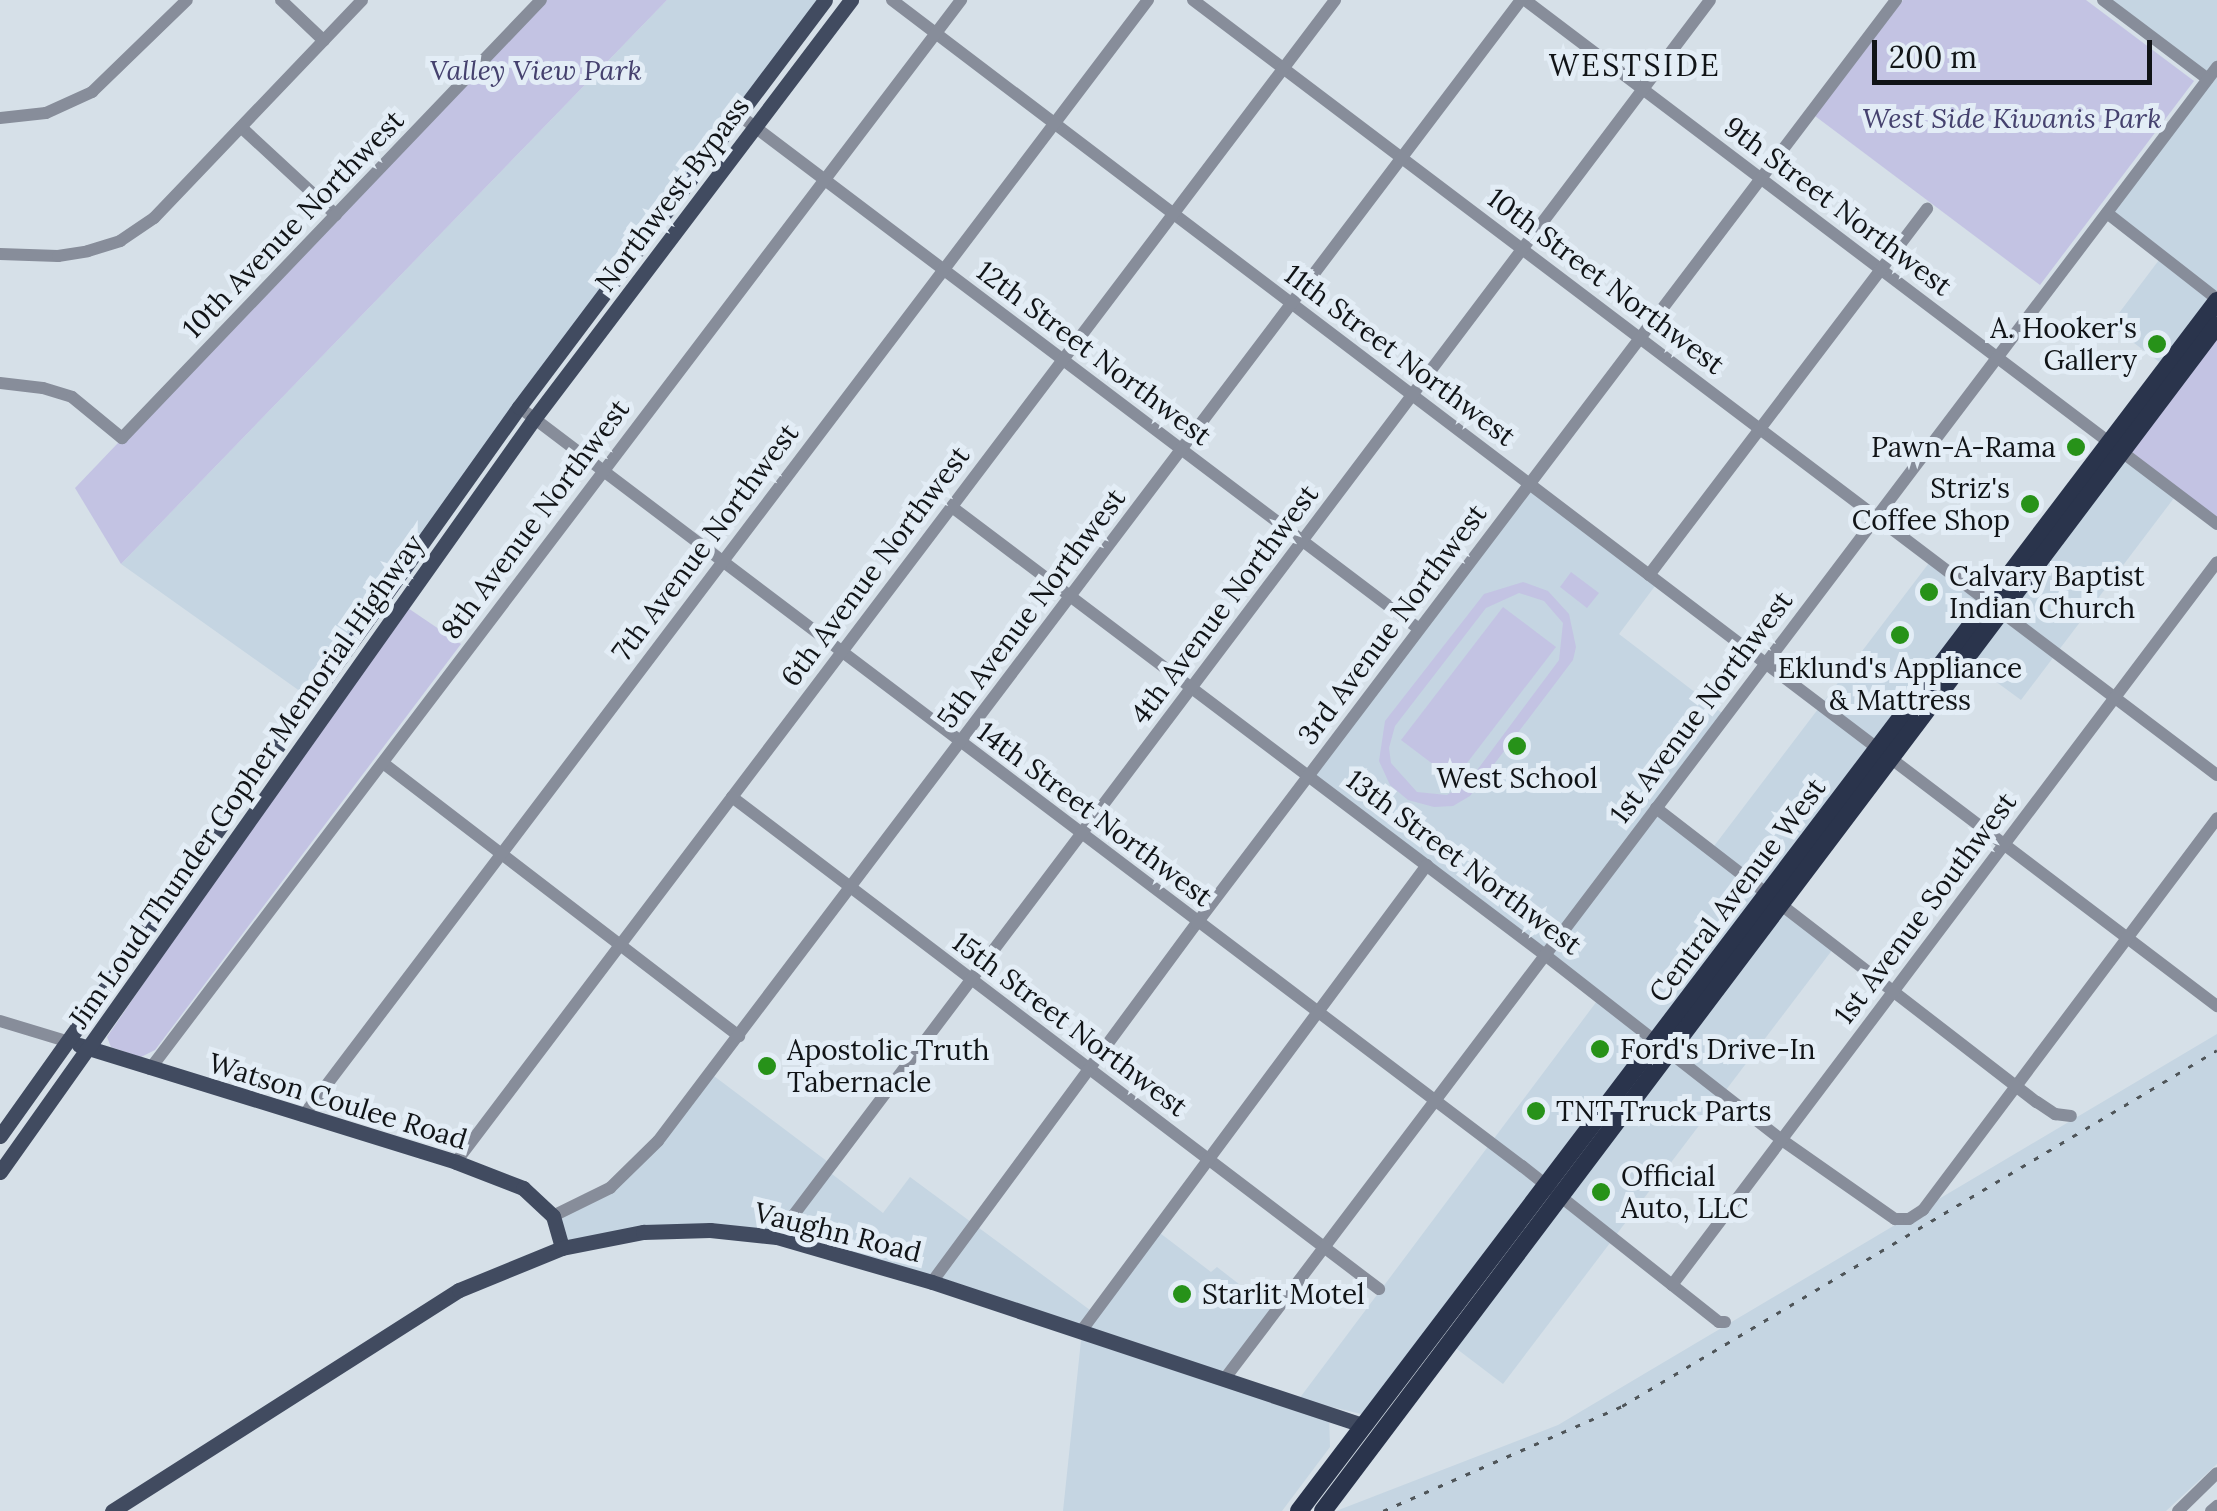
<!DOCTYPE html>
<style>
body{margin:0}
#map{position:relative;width:2217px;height:1511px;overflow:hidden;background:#d6e0e8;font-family:Lora,serif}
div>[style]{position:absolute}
.built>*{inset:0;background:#c5d5e2}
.green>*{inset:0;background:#c3c3e3}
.minor>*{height:12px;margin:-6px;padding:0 6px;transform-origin:6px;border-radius:6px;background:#878d9a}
.major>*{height:15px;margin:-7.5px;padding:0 7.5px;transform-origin:7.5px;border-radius:7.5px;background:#414b60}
.highway>*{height:18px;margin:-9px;padding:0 9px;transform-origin:9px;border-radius:9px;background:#2a344c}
.rail>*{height:2.5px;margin-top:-1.25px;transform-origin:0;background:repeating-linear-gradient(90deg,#4f5559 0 5px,transparent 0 15px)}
.dots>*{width:28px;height:28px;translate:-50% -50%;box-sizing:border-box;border:5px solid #e3edf6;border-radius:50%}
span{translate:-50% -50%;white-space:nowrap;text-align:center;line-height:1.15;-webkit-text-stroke:10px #e3edf6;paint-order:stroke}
.park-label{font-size:28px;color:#45416e;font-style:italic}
.street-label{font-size:28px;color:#111417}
.poi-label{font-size:28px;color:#111417}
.right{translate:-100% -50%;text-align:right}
.left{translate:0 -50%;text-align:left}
.neighbourhood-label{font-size:30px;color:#111417;letter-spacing:2.5px}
.scale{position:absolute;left:1872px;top:40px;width:280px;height:45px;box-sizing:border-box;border:5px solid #111417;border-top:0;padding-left:12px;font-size:30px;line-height:35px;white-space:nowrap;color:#111417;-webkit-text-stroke:8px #e3edf6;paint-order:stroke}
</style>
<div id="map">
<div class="built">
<div style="clip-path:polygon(667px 0,825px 0,311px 699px,121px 564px)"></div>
<div style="clip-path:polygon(2103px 0,2217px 0,2217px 301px,2166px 367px,2110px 325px,2162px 256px,2107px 213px,2207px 79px)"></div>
<div style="clip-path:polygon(2121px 452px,2177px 494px,2021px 700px,1965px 659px)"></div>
<div style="clip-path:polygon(1529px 484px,1658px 582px,1619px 634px,1726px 716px,1656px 808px,1711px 850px,1932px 559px,1989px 602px,1370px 1416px,1306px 1401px,1329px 1413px,1330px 1447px,1282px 1511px,1063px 1511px,1082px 1331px,777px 1237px,710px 1230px,562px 1248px,553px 1216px,610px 1188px,710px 1073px,832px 1165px,828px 1171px,883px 1213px,910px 1177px,1094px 1313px,1156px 1230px,1211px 1272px,1217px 1267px,1275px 1312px,1226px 1376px,1299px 1399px,1600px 997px,1308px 776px)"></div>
<div style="clip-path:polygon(1782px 904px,1836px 945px,1503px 1384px,1449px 1343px)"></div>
<div style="clip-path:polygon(2217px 1034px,2217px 1464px,2166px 1511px,1336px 1511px,1558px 1425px)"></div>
</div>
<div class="green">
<div style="clip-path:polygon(541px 0,667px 0,121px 564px,75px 488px)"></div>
<div style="clip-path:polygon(1903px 0,2086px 0,2194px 81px,2040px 285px,1815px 116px)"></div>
<div style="clip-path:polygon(2217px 325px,2217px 524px,2121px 452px)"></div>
<div style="clip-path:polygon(1571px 572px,1599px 593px,1587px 608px,1560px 587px)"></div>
<div style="clip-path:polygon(evenodd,1523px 582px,1548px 591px,1569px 614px,1576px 647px,1573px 660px,1470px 796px,1453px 806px,1434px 807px,1408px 800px,1390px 785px,1379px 761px,1385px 721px,1484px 594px,1523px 582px,1519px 593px,1544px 601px,1563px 623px,1559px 660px,1469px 781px,1447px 795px,1417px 792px,1391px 763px,1389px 748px,1395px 726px,1486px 608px,1519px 593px)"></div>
<div style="clip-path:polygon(402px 604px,461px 644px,155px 1050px,141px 1057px,111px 1047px,107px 1037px)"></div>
<div style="clip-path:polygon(1503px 607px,1556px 647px,1454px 780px,1401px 740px)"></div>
</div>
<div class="minor">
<div style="left:281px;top:0;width:59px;rotate:43.6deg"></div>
<div style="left:892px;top:0;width:1664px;rotate:37.21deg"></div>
<div style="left:1193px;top:0;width:1284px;rotate:37.12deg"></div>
<div style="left:1525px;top:0;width:868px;rotate:37.13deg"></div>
<div style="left:2103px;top:0;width:131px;rotate:37deg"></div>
<div style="left:739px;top:115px;width:852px;rotate:37.08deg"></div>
<div style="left:0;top:118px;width:46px;rotate:-6.2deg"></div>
<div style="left:46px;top:113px;width:51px;rotate:-24.5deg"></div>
<div style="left:92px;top:92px;width:132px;rotate:-44.1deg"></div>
<div style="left:242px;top:128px;width:128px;rotate:42.8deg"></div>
<div style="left:2107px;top:213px;width:140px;rotate:38deg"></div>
<div style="left:0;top:254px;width:58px;rotate:2deg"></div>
<div style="left:58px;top:256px;width:30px;rotate:-9deg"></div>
<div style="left:88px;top:251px;width:34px;rotate:-17deg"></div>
<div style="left:120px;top:241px;width:41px;rotate:-34.1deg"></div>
<div style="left:154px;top:218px;width:301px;rotate:-46.3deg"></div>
<div style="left:0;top:383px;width:43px;rotate:6.6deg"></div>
<div style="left:43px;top:388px;width:30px;rotate:17deg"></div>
<div style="left:72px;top:397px;width:65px;rotate:39.4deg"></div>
<div style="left:122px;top:438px;width:606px;rotate:-46.27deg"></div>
<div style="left:519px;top:407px;width:1258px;rotate:37.12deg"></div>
<div style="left:1522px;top:1166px;width:251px;rotate:38.4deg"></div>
<div style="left:1719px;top:1322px;width:6px"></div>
<div style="left:952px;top:507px;width:743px;rotate:37.07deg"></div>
<div style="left:1545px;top:955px;width:301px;rotate:38deg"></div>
<div style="left:1782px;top:1140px;width:138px;rotate:35deg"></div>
<div style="left:1895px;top:1219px;width:14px"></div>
<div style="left:1909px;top:1219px;width:17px;rotate:-33deg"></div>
<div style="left:1923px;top:1210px;width:490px;rotate:-53.1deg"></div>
<div style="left:1649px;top:575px;width:460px;rotate:-52.8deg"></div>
<div style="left:383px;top:763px;width:449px;rotate:37.5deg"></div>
<div style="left:732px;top:797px;width:813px;rotate:37.25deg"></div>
<div style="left:1656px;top:808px;width:481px;rotate:37.7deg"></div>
<div style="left:2037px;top:1102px;width:22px;rotate:34deg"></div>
<div style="left:2055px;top:1114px;width:16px;rotate:7deg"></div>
<div style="left:0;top:1021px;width:69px;rotate:16.9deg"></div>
<div style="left:150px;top:1069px;width:1342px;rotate:-52.81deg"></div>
<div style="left:303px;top:1116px;width:1400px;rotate:-52.87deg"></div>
<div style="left:456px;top:1162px;width:1457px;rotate:-52.89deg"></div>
<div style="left:553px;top:1216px;width:64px;rotate:-26.2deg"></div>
<div style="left:610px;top:1188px;width:67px;rotate:-44.4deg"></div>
<div style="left:658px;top:1141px;width:1431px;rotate:-52.9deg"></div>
<div style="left:777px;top:1237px;width:1549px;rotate:-52.97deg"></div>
<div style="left:932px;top:1282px;width:446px;rotate:-53.6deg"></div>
<div style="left:1197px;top:923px;width:1158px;rotate:-52.86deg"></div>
<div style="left:1672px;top:1285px;width:905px;rotate:-52.99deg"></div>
<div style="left:1082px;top:1330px;width:579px;rotate:-53.43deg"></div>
<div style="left:1226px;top:1377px;width:1643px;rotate:-52.89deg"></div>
<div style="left:2178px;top:1511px;width:54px;rotate:-44.3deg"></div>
<div style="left:2211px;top:1511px;width:8px;rotate:-40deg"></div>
</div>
<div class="major">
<div style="left:79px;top:1045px;width:395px;rotate:17.2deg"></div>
<div style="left:456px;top:1162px;width:72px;rotate:21.2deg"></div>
<div style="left:523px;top:1188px;width:41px;rotate:43deg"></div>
<div style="left:553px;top:1216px;width:33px;rotate:74deg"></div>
<div style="left:0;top:1136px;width:895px;rotate:-54.55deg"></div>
<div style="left:519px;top:407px;width:509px;rotate:-53.06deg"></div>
<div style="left:0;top:1172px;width:922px;rotate:-54.67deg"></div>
<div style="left:533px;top:420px;width:527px;rotate:-52.87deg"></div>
<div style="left:112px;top:1511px;width:411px;rotate:-32.5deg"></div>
<div style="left:459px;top:1290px;width:111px;rotate:-22.2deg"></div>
<div style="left:562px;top:1248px;width:83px;rotate:-11.2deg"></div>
<div style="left:643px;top:1232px;width:67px;rotate:-1.7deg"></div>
<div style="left:710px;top:1230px;width:67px;rotate:6deg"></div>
<div style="left:777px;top:1237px;width:161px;rotate:16.2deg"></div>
<div style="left:932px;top:1282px;width:453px;rotate:18.4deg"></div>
</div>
<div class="highway">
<div style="left:1299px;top:1511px;width:1519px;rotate:-52.81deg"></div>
<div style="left:1323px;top:1511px;width:1485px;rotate:-52.99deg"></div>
</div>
<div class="rail">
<div style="left:1383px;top:1511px;width:261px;rotate:-23.7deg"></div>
<div style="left:1622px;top:1406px;width:693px;rotate:-30.89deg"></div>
</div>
<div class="dots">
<div style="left:2157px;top:344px;background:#279219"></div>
<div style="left:2076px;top:447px;background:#279219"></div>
<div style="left:2030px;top:504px;background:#279219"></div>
<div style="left:1929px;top:592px;background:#279219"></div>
<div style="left:1900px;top:635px;background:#279219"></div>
<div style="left:1517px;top:746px;background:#279219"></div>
<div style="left:1600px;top:1049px;background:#279219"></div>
<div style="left:767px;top:1066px;background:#279219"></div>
<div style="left:1536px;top:1111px;background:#279219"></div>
<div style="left:1601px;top:1192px;background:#279219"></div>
<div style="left:1182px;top:1294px;background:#279219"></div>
</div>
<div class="park-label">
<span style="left:536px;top:70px">Valley View Park</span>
<span style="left:2012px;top:118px">West Side Kiwanis Park</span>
</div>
<div class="street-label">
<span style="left:672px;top:194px;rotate:-53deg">Northwest Bypass</span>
<span style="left:1838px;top:206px;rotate:37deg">9th Street Northwest</span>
<span style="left:293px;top:224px;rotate:-46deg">10th Avenue Northwest</span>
<span style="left:1606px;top:281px;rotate:37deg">10th Street Northwest</span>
<span style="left:1094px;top:353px;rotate:37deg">12th Street Northwest</span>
<span style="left:1400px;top:355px;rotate:37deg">11th Street Northwest</span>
<span style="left:535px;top:519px;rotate:-53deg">8th Avenue Northwest</span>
<span style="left:705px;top:542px;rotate:-53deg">7th Avenue Northwest</span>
<span style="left:875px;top:566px;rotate:-53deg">6th Avenue Northwest</span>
<span style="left:1224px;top:604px;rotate:-53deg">4th Avenue Northwest</span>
<span style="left:1031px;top:608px;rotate:-53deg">5th Avenue Northwest</span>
<span style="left:1392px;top:624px;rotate:-53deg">3rd Avenue Northwest</span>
<span style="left:1701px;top:707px;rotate:-53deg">1st Avenue Northwest</span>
<span style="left:246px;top:781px;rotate:-55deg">Jim Loud Thunder Gopher Memorial Highway</span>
<span style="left:1095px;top:814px;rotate:37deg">14th Street Northwest</span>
<span style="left:1464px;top:862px;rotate:37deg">13th Street Northwest</span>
<span style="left:1737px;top:890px;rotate:-53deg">Central Avenue West</span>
<span style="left:1925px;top:908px;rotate:-53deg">1st Avenue Southwest</span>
<span style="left:1070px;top:1024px;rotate:37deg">15th Street Northwest</span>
<span style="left:338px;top:1101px;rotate:17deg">Watson Coulee Road</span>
<span style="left:838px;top:1232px;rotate:14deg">Vaughn Road</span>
</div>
<div class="poi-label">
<span class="right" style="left:2137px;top:344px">A. Hooker's<br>Gallery</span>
<span class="right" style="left:2056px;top:447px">Pawn-A-Rama</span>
<span class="right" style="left:2010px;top:504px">Striz's<br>Coffee Shop</span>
<span class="left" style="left:1949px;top:592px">Calvary Baptist<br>Indian Church</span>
<span style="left:1900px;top:684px">Eklund's Appliance<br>&amp; Mattress</span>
<span style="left:1517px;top:778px">West School</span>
<span class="left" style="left:1620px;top:1049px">Ford's Drive-In</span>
<span class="left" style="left:787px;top:1066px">Apostolic Truth<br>Tabernacle</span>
<span class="left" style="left:1556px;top:1111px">TNT Truck Parts</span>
<span class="left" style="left:1621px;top:1192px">Official<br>Auto, LLC</span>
<span class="left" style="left:1202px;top:1294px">Starlit Motel</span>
</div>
<div class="neighbourhood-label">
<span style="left:1635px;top:65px">WESTSIDE</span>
</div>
<div class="scale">200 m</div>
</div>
